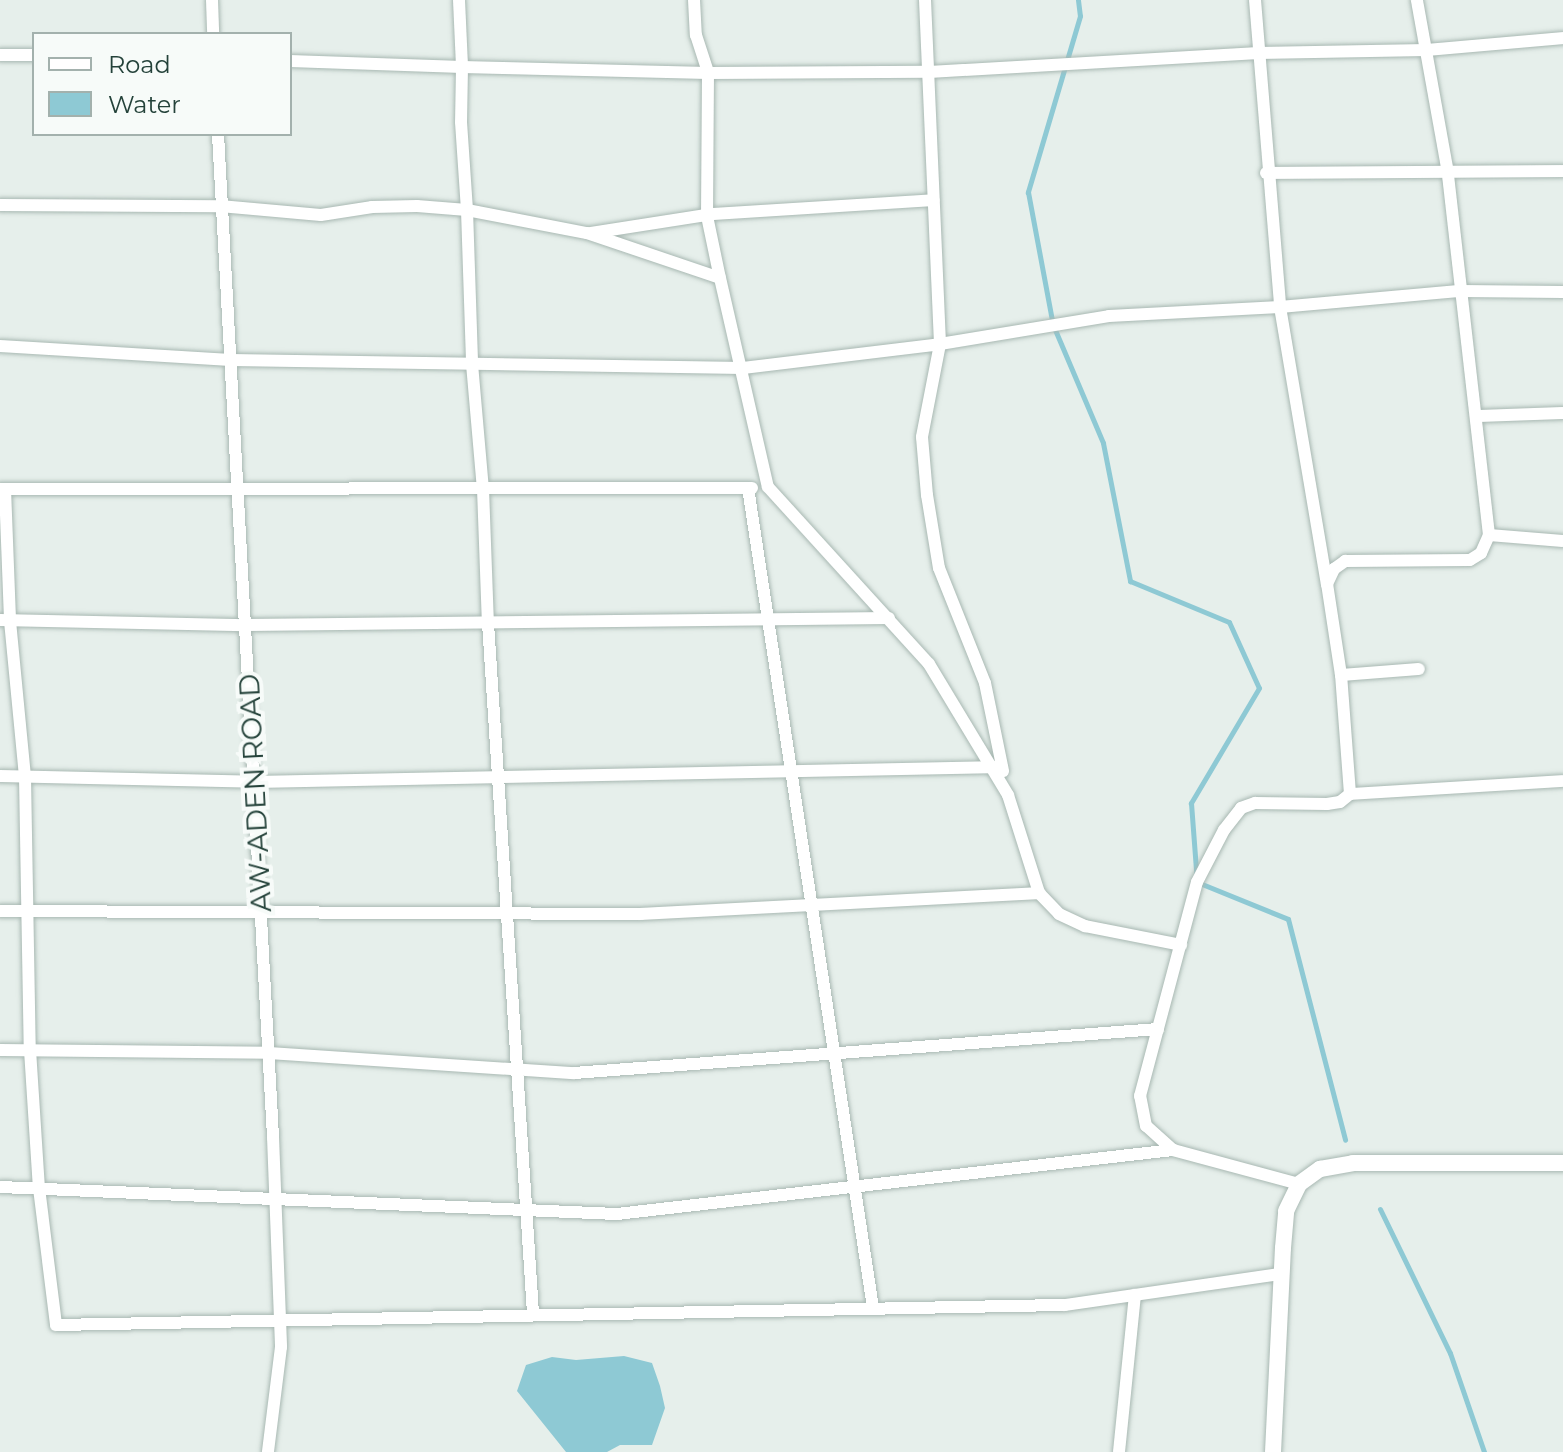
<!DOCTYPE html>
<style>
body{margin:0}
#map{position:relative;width:1563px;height:1452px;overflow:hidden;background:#e6efeb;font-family:Montserrat,sans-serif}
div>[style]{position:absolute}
.water>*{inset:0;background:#8ec9d4}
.stream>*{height:5px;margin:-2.5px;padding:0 2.5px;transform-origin:2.5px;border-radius:2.5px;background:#8ec9d4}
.roads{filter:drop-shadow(0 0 2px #a8b8b2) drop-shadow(0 0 2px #a8b8b2)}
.minor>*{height:12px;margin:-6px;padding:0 6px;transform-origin:6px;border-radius:6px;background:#fff}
.tertiary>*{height:16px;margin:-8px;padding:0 8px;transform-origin:8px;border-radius:8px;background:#fff}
span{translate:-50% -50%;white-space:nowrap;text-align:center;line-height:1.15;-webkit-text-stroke:8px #f7fbf9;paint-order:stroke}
.street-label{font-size:28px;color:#24423a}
.legend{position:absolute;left:32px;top:32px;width:260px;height:104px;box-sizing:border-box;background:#f7fbf9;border:2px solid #a3b1ad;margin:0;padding:10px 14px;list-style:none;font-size:24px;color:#24423a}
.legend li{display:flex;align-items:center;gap:16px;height:40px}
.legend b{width:40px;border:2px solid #a3b1ad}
</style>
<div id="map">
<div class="water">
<div style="clip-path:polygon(624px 1356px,652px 1363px,660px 1386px,665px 1408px,652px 1445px,620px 1445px,607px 1452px,566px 1452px,517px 1391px,526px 1365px,552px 1357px,576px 1360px)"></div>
</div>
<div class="stream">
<div style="left:1078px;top:0;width:16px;rotate:83deg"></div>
<div style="left:1080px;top:16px;width:184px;rotate:106.5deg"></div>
<div style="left:1028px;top:192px;width:135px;rotate:79.4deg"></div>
<div style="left:1053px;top:325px;width:128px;rotate:67deg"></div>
<div style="left:1103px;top:443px;width:141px;rotate:78.9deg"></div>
<div style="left:1130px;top:581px;width:107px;rotate:22.5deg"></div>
<div style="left:1229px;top:622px;width:72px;rotate:65.6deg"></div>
<div style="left:1259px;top:688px;width:134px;rotate:120.6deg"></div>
<div style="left:1191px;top:803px;width:79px;rotate:85.7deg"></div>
<div style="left:1197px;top:882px;width:98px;rotate:22.1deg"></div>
<div style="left:1288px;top:919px;width:228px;rotate:75.5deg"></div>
<div style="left:1380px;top:1209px;width:160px;rotate:64.1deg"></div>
<div style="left:1450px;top:1353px;width:105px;rotate:71deg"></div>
</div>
<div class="roads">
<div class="minor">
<div style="left:212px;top:0;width:34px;rotate:88deg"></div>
<div style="left:459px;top:0;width:67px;rotate:87.4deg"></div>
<div style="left:462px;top:67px;width:246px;rotate:1.4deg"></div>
<div style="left:708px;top:73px;width:221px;rotate:-0.3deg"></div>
<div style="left:929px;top:72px;width:330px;rotate:-3.3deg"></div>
<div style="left:1258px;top:53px;width:169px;rotate:-1deg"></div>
<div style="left:1427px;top:50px;width:137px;rotate:-5deg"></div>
<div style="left:694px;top:0;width:35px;rotate:87deg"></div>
<div style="left:696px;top:35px;width:40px;rotate:72deg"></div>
<div style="left:708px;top:73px;width:143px;rotate:90.4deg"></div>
<div style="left:707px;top:216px;width:63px;rotate:78.2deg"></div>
<div style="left:925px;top:0;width:344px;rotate:87.5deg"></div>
<div style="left:940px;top:344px;width:95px;rotate:101deg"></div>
<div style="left:922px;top:437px;width:58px;rotate:85.1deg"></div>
<div style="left:927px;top:495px;width:74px;rotate:80.7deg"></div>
<div style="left:939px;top:568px;width:124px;rotate:68.2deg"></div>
<div style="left:985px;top:683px;width:90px;rotate:78.4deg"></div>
<div style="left:1255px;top:0;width:308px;rotate:85.3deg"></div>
<div style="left:1280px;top:307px;width:281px;rotate:80.4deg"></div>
<div style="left:0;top:55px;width:34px"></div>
<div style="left:290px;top:61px;width:172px;rotate:2deg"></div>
<div style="left:462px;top:67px;width:55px;rotate:91deg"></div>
<div style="left:461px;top:122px;width:88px;rotate:86.1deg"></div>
<div style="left:467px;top:210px;width:122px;rotate:10.9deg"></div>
<div style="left:587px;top:233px;width:140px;rotate:18.7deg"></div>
<div style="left:720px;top:278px;width:214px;rotate:77.1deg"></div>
<div style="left:768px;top:487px;width:239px;rotate:47.7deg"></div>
<div style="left:929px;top:664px;width:153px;rotate:58.9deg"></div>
<div style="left:1008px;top:795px;width:103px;rotate:72.4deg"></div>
<div style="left:1039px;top:893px;width:29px;rotate:46deg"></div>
<div style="left:1059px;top:914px;width:29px;rotate:25deg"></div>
<div style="left:1085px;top:926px;width:98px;rotate:11.2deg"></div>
<div style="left:218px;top:134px;width:1005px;rotate:86.86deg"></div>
<div style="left:273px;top:1137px;width:210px;rotate:87.8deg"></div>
<div style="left:281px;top:1347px;width:106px;rotate:97.1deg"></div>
<div style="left:1266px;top:173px;width:297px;rotate:-0.4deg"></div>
<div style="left:0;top:205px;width:220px;rotate:0.3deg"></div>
<div style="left:220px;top:206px;width:101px;rotate:5.1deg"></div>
<div style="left:321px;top:215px;width:52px;rotate:-8.9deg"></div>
<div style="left:372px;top:207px;width:45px;rotate:-1.3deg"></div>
<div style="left:417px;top:206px;width:50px;rotate:4.6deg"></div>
<div style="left:467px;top:210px;width:154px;rotate:88.1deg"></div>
<div style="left:472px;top:364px;width:125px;rotate:85deg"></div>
<div style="left:483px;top:489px;width:134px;rotate:87.9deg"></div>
<div style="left:488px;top:623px;width:692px;rotate:86.27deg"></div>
<div style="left:591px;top:233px;width:123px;rotate:-8.9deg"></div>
<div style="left:713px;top:214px;width:221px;rotate:-3.6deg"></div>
<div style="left:0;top:346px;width:231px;rotate:3.5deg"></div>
<div style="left:231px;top:360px;width:512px;rotate:0.9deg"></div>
<div style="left:743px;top:368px;width:198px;rotate:-6.9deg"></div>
<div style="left:940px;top:344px;width:171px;rotate:-9.4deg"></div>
<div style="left:1109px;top:316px;width:171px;rotate:-3deg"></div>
<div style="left:1280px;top:307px;width:182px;rotate:-5.1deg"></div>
<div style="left:1461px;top:291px;width:102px;rotate:0.6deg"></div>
<div style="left:1478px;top:416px;width:85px;rotate:-2deg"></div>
<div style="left:748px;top:488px;width:829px;rotate:81.33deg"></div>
<div style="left:0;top:489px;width:752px;rotate:-0.08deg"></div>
<div style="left:5px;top:489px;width:132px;rotate:87.8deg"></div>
<div style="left:10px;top:621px;width:157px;rotate:84.5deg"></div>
<div style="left:25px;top:777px;width:273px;rotate:89deg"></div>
<div style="left:30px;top:1050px;width:138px;rotate:86.3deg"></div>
<div style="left:39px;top:1188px;width:138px;rotate:82.9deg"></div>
<div style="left:56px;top:1325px;width:1009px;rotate:-1.14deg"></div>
<div style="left:1065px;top:1305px;width:218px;rotate:-8.2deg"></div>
<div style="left:1489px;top:535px;width:74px;rotate:4.6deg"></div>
<div style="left:0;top:620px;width:246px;rotate:1.2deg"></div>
<div style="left:246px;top:625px;width:643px;rotate:-0.62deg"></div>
<div style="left:1341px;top:675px;width:78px;rotate:-4.4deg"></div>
<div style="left:0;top:776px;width:255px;rotate:1.3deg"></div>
<div style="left:255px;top:782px;width:747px;rotate:-1.15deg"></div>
<div style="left:1350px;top:794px;width:213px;rotate:-3.5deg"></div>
<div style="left:0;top:911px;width:641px;rotate:0.27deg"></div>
<div style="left:641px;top:914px;width:399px;rotate:-3deg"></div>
<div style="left:0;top:1050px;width:269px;rotate:0.6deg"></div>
<div style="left:269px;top:1053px;width:306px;rotate:3.8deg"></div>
<div style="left:574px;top:1073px;width:586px;rotate:-4.31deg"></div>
<div style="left:1299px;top:1184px;width:131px;rotate:-164.9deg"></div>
<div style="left:1173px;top:1150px;width:36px;rotate:-138deg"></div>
<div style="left:1146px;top:1126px;width:31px;rotate:-101deg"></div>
<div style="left:1140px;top:1096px;width:221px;rotate:-75.1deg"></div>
<div style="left:1197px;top:882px;width:59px;rotate:-62.6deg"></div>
<div style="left:1224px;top:830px;width:28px;rotate:-52deg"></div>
<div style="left:1241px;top:808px;width:15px;rotate:-20deg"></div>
<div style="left:1255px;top:803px;width:72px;rotate:0.8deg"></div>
<div style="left:1327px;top:804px;width:13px;rotate:-9deg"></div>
<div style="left:1340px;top:802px;width:13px;rotate:-39deg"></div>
<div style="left:1350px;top:794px;width:119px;rotate:-94.3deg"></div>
<div style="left:1341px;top:675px;width:92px;rotate:-98.7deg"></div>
<div style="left:1327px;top:584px;width:17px;rotate:-65deg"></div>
<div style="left:1334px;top:569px;width:14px;rotate:-36deg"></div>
<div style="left:1345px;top:561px;width:125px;rotate:-0.5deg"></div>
<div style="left:1470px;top:560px;width:13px;rotate:-32deg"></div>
<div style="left:1481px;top:553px;width:20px;rotate:-66deg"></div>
<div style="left:1489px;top:535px;width:364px;rotate:-96.5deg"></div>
<div style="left:1448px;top:173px;width:176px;rotate:-100.2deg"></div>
<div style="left:0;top:1187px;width:618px;rotate:2.51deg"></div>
<div style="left:617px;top:1214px;width:560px;rotate:-6.57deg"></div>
<div style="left:1119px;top:1452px;width:158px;rotate:-84.2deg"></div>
</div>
<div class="tertiary">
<div style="left:1273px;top:1452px;width:204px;rotate:-87.2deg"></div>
<div style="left:1283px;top:1248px;width:37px;rotate:-85deg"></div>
<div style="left:1286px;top:1211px;width:30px;rotate:-64deg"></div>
<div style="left:1299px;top:1184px;width:26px;rotate:-36deg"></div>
<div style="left:1320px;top:1169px;width:34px;rotate:-10deg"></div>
<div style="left:1353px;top:1163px;width:210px"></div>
</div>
</div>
<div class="street-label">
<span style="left:255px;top:793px;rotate:-93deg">AW-ADEN ROAD</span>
</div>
<ul class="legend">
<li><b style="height:10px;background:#fff"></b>Road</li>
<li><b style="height:22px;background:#8ec9d4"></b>Water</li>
</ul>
</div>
